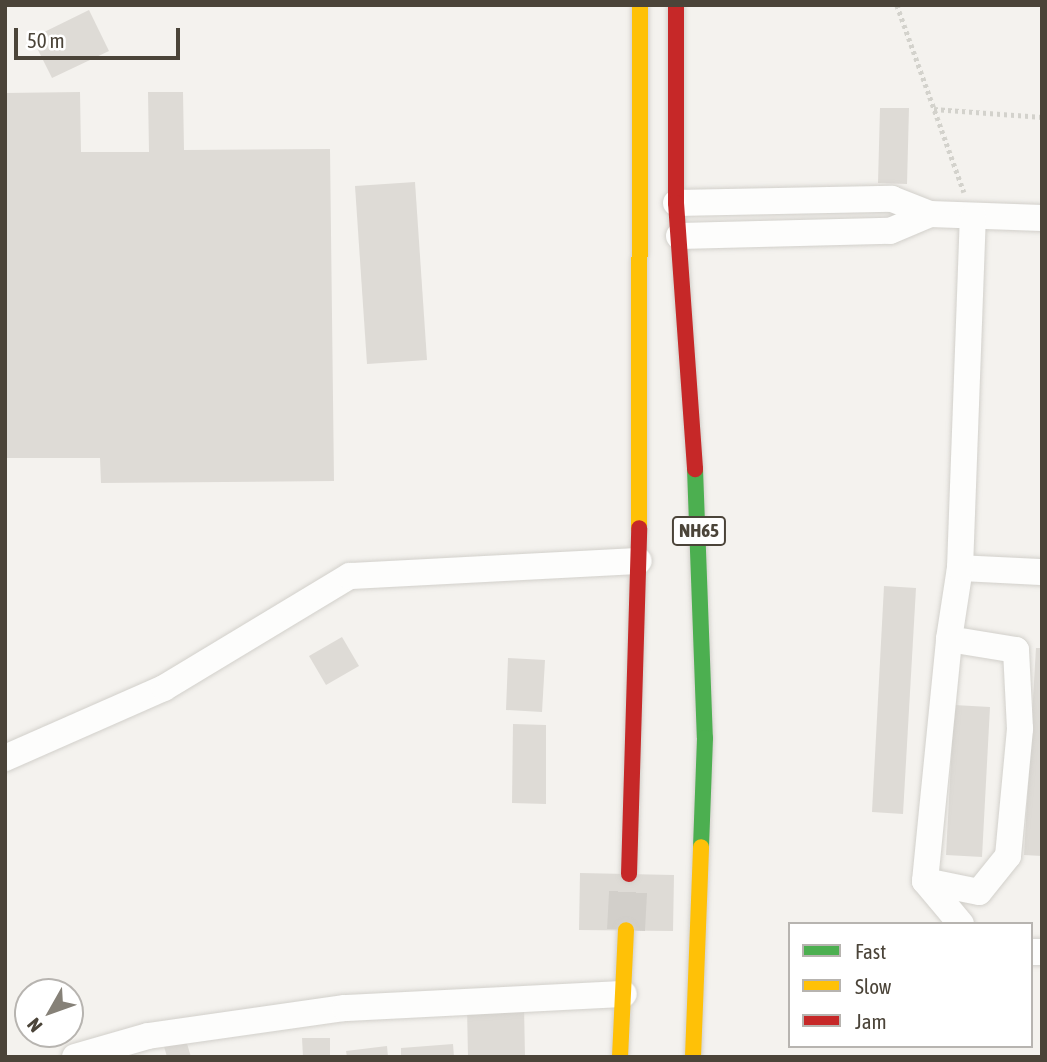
<!DOCTYPE html>
<style>
body{margin:0}
#map{position:relative;width:1047px;height:1062px;overflow:hidden;background:#f4f2ee;font-family:"Asap Condensed",sans-serif}
div>[style]{position:absolute}
.building>*{inset:0;background:#dedbd6}
.highway-tunnel>*{height:38px;margin-top:-19px;transform-origin:0;background:repeating-linear-gradient(90deg,#d2cfca 0 38px,transparent 0 57px)}
.path>*{height:4.5px;margin-top:-2.25px;transform-origin:0;background:repeating-linear-gradient(90deg,#d3d2cc 0 3.5px,transparent 0 7px)}
.roads{filter:drop-shadow(0 0 2px #d2d0cb) drop-shadow(0 0 2px #d2d0cb)}
.street>*{height:26px;margin:-13px;padding:0 13px;transform-origin:13px;border-radius:13px;background:#fdfdfc}
.fast>*{height:16px;margin:-8px;padding:0 8px;transform-origin:8px;border-radius:8px;background:#4caf50}
.slow>*{height:16px;margin:-8px;padding:0 8px;transform-origin:8px;border-radius:8px;background:#ffc107}
.jam>*{height:16px;margin:-8px;padding:0 8px;transform-origin:8px;border-radius:8px;background:#c62828}
span{translate:-50% -50%;white-space:nowrap;text-align:center;line-height:1.15;-webkit-text-stroke:6px #fff;paint-order:stroke}
.shield-label span{padding:2px 5px;background:#fff;border:2px solid;border-radius:5px;-webkit-text-stroke-width:0}
.shield-label{font-size:19px;color:#4b4439;font-weight:700}
.frame{position:absolute;inset:0;border:7px solid #4b4439;pointer-events:none}
.legend{position:absolute;left:788px;top:922px;width:245px;height:126px;box-sizing:border-box;background:#fff;border:2px solid #b7b4b0;margin:0;padding:9px 12px;list-style:none;font-size:21px;color:#4b4439}
.legend li{display:flex;align-items:center;gap:14px;height:35px}
.legend b{width:35px;border:2px solid #b7b4b0}
.north{position:absolute;left:14px;top:978px;width:70px;height:70px;box-sizing:border-box;background:#fff;border:2px solid #b7b4b0;border-radius:50%;rotate:230deg;font-size:19px;font-weight:700;line-height:28px;text-align:center;color:#4b4439}
.north::after{content:'';display:block;margin:auto;width:24px;height:32px;background:#868178;clip-path:polygon(50% 0,100% 100%,50% 72%,0 100%)}
.scale{position:absolute;left:14px;top:28px;width:166px;height:32px;box-sizing:border-box;border:4px solid #4b4439;border-top:0;padding-left:9px;font-size:21px;line-height:24px;white-space:nowrap;color:#4b4439;-webkit-text-stroke:5px #fff;paint-order:stroke}
</style>
<div id="map">
<div class="building">
<div style="clip-path:polygon(89px 10px,109px 51px,52px 78px,32px 38px)"></div>
<div style="clip-path:polygon(80px 92px,81px 152px,149px 152px,148px 92px,183px 92px,184px 150px,330px 149px,334px 481px,101px 483px,100px 458px,5px 458px,5px 93px)"></div>
<div style="clip-path:polygon(880px 108px,909px 108px,907px 184px,878px 183px)"></div>
<div style="clip-path:polygon(415px 182px,427px 360px,367px 364px,355px 186px)"></div>
<div style="clip-path:polygon(884px 586px,916px 588px,903px 814px,872px 812px)"></div>
<div style="clip-path:polygon(342px 637px,359px 666px,326px 685px,309px 656px)"></div>
<div style="clip-path:polygon(1036px 648px,1042px 648px,1042px 856px,1024px 855px)"></div>
<div style="clip-path:polygon(508px 658px,545px 660px,542px 712px,506px 710px)"></div>
<div style="clip-path:polygon(954px 705px,990px 707px,982px 857px,946px 855px)"></div>
<div style="clip-path:polygon(513px 724px,546px 725px,546px 804px,512px 803px)"></div>
<div style="clip-path:polygon(580px 873px,674px 875px,673px 931px,579px 930px)"></div>
<div style="clip-path:polygon(524px 1006px,525px 1057px,468px 1057px,467px 1007px)"></div>
<div style="clip-path:polygon(185px 1037px,191px 1057px,167px 1057px,163px 1043px)"></div>
<div style="clip-path:polygon(302px 1038px,330px 1038px,330px 1057px,303px 1057px)"></div>
<div style="clip-path:polygon(453px 1044px,454px 1057px,401px 1057px,401px 1048px)"></div>
<div style="clip-path:polygon(387px 1046px,388px 1057px,347px 1057px,346px 1051px)"></div>
</div>
<div class="highway-tunnel">
<div style="left:626px;top:930px;width:56px;rotate:-86.9deg"></div>
</div>
<div class="path">
<div style="left:897px;top:5px;width:199px;rotate:70.3deg"></div>
<div style="left:934px;top:109px;width:108px;rotate:4.2deg"></div>
</div>
<div class="roads">
<div class="street">
<div style="left:676px;top:203px;width:216px;rotate:-1.1deg"></div>
<div style="left:892px;top:199px;width:41px;rotate:21.5deg"></div>
<div style="left:930px;top:214px;width:112px;rotate:2deg"></div>
<div style="left:679px;top:236px;width:211px;rotate:-1.4deg"></div>
<div style="left:890px;top:231px;width:43px;rotate:-23deg"></div>
<div style="left:960px;top:568px;width:82px;rotate:2.8deg"></div>
<div style="left:5px;top:758px;width:174px;rotate:-23.8deg"></div>
<div style="left:164px;top:688px;width:217px;rotate:-31.1deg"></div>
<div style="left:350px;top:576px;width:289px;rotate:-3deg"></div>
<div style="left:925px;top:881px;width:243px;rotate:-84.3deg"></div>
<div style="left:961px;top:924px;width:56px;rotate:-129.9deg"></div>
<div style="left:925px;top:881px;width:55px;rotate:11.5deg"></div>
<div style="left:979px;top:892px;width:46px;rotate:-51.1deg"></div>
<div style="left:1008px;top:856px;width:128px;rotate:-84.6deg"></div>
<div style="left:1020px;top:729px;width:79px;rotate:-92.9deg"></div>
<div style="left:1016px;top:650px;width:68px;rotate:-170.7deg"></div>
<div style="left:949px;top:639px;width:72px;rotate:-81.2deg"></div>
<div style="left:960px;top:568px;width:352px;rotate:-87.9deg"></div>
<div style="left:1031px;top:952px;width:11px"></div>
<div style="left:75px;top:1057px;width:76px;rotate:-16deg"></div>
<div style="left:148px;top:1036px;width:199px;rotate:-8.1deg"></div>
<div style="left:345px;top:1008px;width:279px;rotate:-2.9deg"></div>
</div>
<div class="fast">
<div style="left:695px;top:469px;width:269px;rotate:87.9deg"></div>
<div style="left:705px;top:738px;width:109px;rotate:92.1deg"></div>
</div>
<div class="slow">
<div style="left:639px;top:528px;width:523px;rotate:-89.89deg"></div>
<div style="left:620px;top:1057px;width:127px;rotate:-87.3deg"></div>
<div style="left:693px;top:1057px;width:210px;rotate:-87.8deg"></div>
</div>
<div class="jam">
<div style="left:676px;top:5px;width:198px;rotate:90deg"></div>
<div style="left:676px;top:203px;width:267px;rotate:85.9deg"></div>
<div style="left:629px;top:874px;width:346px;rotate:-88.3deg"></div>
</div>
</div>
<div class="shield-label">
<span style="left:699px;top:531px">NH65</span>
</div>
<div class="frame"></div>
<ul class="legend">
<li><b style="height:9px;background:#4caf50"></b>Fast</li>
<li><b style="height:9px;background:#ffc107"></b>Slow</li>
<li><b style="height:9px;background:#c62828"></b>Jam</li>
</ul>
<div class="north">N</div>
<div class="scale">50 m</div>
</div>
